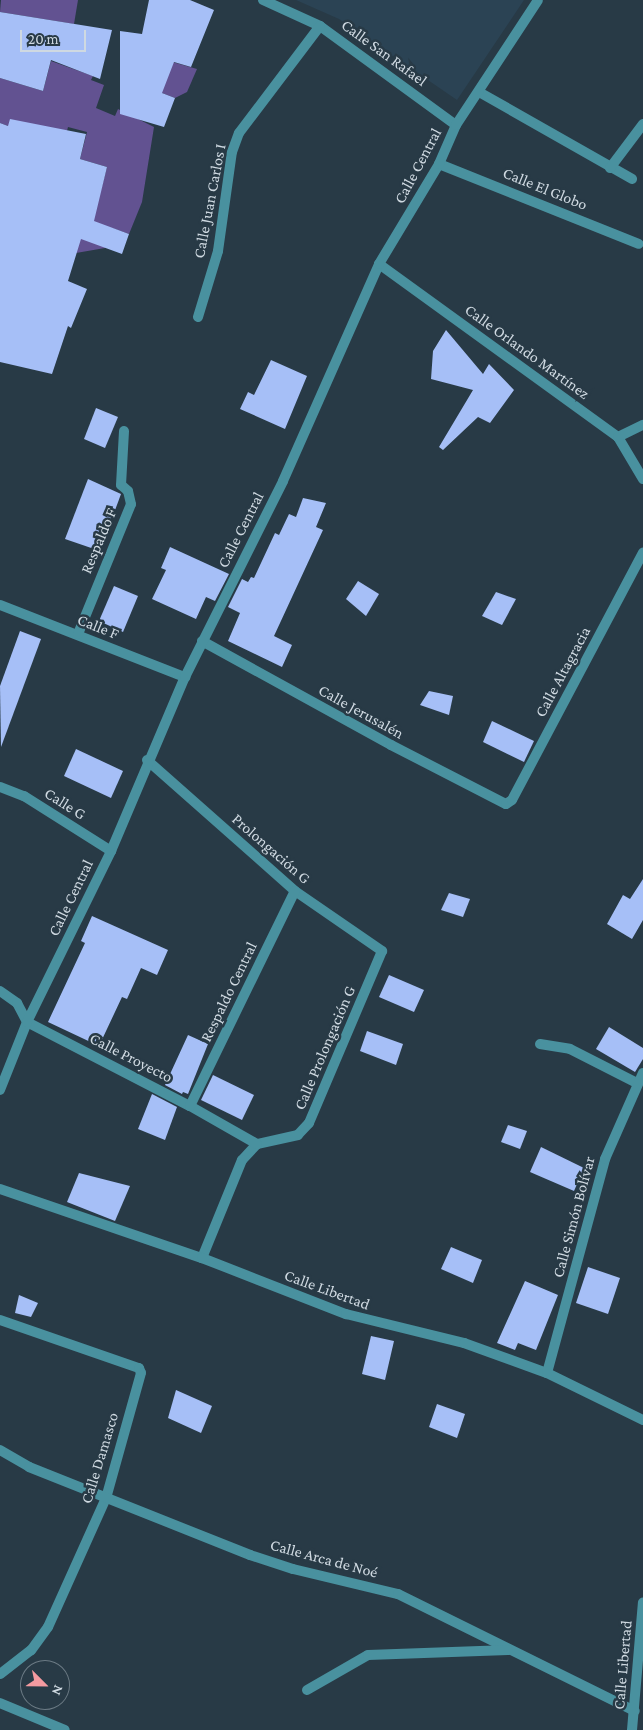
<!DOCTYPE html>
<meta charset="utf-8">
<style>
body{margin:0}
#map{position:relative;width:643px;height:1730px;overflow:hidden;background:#283a46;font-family:"Crimson Pro",serif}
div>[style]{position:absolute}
.built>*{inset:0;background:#2b4354}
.green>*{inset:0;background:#625291}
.building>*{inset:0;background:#a6bff7}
.street>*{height:10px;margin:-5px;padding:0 5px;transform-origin:5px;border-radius:5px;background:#49919f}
span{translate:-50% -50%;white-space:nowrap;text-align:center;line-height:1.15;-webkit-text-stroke:5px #283a46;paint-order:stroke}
.street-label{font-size:16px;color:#cfd9e1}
.north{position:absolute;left:20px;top:1660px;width:50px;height:50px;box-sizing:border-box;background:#283a46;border:1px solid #6b7a84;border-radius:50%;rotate:113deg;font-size:14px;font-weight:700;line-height:20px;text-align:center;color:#cfd9e1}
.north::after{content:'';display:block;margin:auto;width:18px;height:22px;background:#f49aa0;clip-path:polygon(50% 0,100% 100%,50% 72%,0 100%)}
.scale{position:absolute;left:20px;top:30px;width:66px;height:22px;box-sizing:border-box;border:2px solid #cfd9e1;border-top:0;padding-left:6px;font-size:15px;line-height:18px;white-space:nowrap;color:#cfd9e1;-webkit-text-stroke:4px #283a46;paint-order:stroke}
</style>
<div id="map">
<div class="built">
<div style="clip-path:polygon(296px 0,524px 0,457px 100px,339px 19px)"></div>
</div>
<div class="green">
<div style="clip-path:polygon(1px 0,78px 0,74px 24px,0 12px)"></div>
<div style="clip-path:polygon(162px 59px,197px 69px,187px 92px,175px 98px,162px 93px)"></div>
<div style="clip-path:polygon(51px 61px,93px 76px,91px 80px,104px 85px,96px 108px,115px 116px,118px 109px,154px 127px,142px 202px,129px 234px,112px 228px,105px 248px,76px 253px,69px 251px,101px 190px,107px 167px,80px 159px,87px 132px,68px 127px,56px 174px,8px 126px,0 123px,0 78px,43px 91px)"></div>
</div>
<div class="building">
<div style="clip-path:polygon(149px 0,190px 0,214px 10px,191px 67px,174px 62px,162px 93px,175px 98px,164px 127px,120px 114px,120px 31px,142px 34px)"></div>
<div style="clip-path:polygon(0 12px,112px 30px,100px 79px,51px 60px,43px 91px,0 78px)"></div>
<div style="clip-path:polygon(10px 119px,86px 134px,80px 159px,107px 167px,94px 221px,129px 234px,122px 254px,81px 239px,68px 281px,87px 289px,71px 328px,68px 326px,52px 374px,0 362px,0 123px,8px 126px)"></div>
<div style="clip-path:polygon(446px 330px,483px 374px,489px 364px,514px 390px,490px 423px,478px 417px,443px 450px,439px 447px,473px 390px,431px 379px,433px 351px)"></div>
<div style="clip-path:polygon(271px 360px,307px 376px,285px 429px,240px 409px,248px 392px,254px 395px)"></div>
<div style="clip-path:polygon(96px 408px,118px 417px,105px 448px,84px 439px)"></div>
<div style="clip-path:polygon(88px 479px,121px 494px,100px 551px,65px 539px)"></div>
<div style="clip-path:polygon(303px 498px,326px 503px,316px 527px,323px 530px,274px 636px,292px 645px,282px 667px,228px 641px,240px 613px,228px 607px,242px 579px,248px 582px,251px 577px,254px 578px,275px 533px,279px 535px,289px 514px,296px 517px)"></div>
<div style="clip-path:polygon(170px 547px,229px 574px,215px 601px,206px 597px,196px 619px,152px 599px,166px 570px,161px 568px)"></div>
<div style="clip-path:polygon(358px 581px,379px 594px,366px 616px,346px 599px)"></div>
<div style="clip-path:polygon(114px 586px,138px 596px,123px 632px,99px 621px)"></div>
<div style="clip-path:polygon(496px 592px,516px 599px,502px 625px,482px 616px)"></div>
<div style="clip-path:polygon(20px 631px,41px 639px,1px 747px,0 686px)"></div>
<div style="clip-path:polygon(429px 691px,453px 696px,449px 715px,420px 705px)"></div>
<div style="clip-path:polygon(492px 721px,534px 741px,524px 762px,483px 742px)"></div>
<div style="clip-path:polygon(76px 749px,123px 771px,111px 798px,64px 776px)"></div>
<div style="clip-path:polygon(643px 879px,643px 920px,632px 939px,607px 924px,623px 895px,630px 899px)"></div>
<div style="clip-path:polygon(449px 893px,470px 899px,463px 917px,441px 910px)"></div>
<div style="clip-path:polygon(92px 916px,168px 950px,157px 975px,141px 968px,127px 999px,122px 997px,99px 1046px,48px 1022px,85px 943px,81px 941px)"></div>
<div style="clip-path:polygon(389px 975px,424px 990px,414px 1012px,379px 997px)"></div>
<div style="clip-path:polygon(609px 1027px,643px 1048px,643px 1059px,635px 1072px,596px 1049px)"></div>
<div style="clip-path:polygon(367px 1031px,403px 1044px,396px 1065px,360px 1051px)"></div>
<div style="clip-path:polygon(188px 1035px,208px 1044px,188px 1094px,183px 1092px,182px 1094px,165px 1085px)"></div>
<div style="clip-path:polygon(213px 1075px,254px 1095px,242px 1120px,201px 1100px)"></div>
<div style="clip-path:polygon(152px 1094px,177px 1107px,165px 1140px,138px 1129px)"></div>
<div style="clip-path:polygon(508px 1125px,527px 1131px,520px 1149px,501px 1142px)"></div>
<div style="clip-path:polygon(541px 1147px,584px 1168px,574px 1191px,530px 1172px)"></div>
<div style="clip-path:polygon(79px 1173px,130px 1186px,115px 1221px,67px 1202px)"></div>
<div style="clip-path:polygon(451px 1247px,482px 1260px,473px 1283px,441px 1269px)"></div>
<div style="clip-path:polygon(588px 1267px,620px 1278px,608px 1314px,576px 1303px)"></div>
<div style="clip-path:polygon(525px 1281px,558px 1295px,536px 1350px,518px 1343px,515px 1350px,497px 1343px)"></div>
<div style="clip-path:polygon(19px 1295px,38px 1303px,31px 1317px,15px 1313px)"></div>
<div style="clip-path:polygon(371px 1336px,394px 1341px,385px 1380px,362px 1374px)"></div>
<div style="clip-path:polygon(176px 1390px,212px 1406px,201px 1433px,168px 1418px)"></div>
<div style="clip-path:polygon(437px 1404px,465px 1414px,457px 1438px,429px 1427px)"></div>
</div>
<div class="street">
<div style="left:263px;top:0;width:63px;rotate:24.5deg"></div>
<div style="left:320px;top:26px;width:168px;rotate:36.1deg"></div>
<div style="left:479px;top:92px;width:176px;rotate:29.6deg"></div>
<div style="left:439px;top:164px;width:215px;rotate:21.8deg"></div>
<div style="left:610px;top:168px;width:55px;rotate:-53.1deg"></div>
<div style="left:379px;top:264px;width:295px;rotate:35.9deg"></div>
<div style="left:618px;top:437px;width:49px;rotate:59.2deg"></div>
<div style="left:198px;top:317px;width:69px;rotate:-73.1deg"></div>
<div style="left:218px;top:251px;width:100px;rotate:-82deg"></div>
<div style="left:232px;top:152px;width:20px;rotate:-70deg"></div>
<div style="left:239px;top:133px;width:134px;rotate:-52.9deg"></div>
<div style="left:618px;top:437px;width:28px;rotate:-26deg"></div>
<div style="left:0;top:605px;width:199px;rotate:21.3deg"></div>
<div style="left:78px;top:634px;width:140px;rotate:-67.8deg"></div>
<div style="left:131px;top:504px;width:13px;rotate:-103deg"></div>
<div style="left:128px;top:491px;width:9px;rotate:-139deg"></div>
<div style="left:121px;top:485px;width:54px;rotate:-86.8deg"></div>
<div style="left:202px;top:641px;width:216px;rotate:28.8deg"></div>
<div style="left:391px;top:745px;width:129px;rotate:27.2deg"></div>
<div style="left:506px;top:804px;width:7px;rotate:-34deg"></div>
<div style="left:512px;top:800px;width:280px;rotate:-62.1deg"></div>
<div style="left:147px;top:760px;width:198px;rotate:41.5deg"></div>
<div style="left:295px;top:891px;width:106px;rotate:34.6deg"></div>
<div style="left:382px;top:951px;width:187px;rotate:113deg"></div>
<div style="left:309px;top:1123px;width:16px;rotate:133deg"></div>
<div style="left:298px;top:1135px;width:42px;rotate:167.6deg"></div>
<div style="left:257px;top:1144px;width:22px;rotate:133deg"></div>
<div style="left:242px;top:1160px;width:106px;rotate:112.2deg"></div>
<div style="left:0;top:787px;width:26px;rotate:21deg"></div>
<div style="left:24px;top:796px;width:103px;rotate:32.3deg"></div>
<div style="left:0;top:991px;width:21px;rotate:35deg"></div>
<div style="left:17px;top:1003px;width:21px;rotate:62deg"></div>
<div style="left:27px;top:1022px;width:183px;rotate:27.3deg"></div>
<div style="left:190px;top:1106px;width:77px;rotate:29.6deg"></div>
<div style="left:540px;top:1044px;width:30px;rotate:9deg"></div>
<div style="left:570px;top:1049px;width:75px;rotate:26.9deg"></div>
<div style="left:0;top:1090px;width:73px;rotate:-68.3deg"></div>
<div style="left:27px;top:1022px;width:191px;rotate:-63.8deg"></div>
<div style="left:111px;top:851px;width:189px;rotate:-67deg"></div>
<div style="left:185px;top:677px;width:219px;rotate:-63.4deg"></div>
<div style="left:283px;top:481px;width:237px;rotate:-66.1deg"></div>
<div style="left:379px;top:264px;width:117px;rotate:-59deg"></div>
<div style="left:439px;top:164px;width:43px;rotate:-66.4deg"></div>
<div style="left:456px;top:125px;width:149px;rotate:-56.7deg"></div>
<div style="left:190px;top:1106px;width:239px;rotate:-64deg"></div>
<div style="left:0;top:1189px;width:213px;rotate:18.9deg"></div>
<div style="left:202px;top:1258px;width:155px;rotate:21.3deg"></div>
<div style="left:346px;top:1314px;width:122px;rotate:13.8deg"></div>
<div style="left:464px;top:1343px;width:88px;rotate:19.9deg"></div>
<div style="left:547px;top:1373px;width:107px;rotate:26.1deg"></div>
<div style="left:0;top:1320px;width:147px;rotate:19.1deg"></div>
<div style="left:139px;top:1368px;width:5px;rotate:68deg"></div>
<div style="left:141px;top:1373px;width:130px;rotate:105.6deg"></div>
<div style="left:106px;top:1498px;width:141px;rotate:114.2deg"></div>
<div style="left:48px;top:1627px;width:29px;rotate:126deg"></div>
<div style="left:31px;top:1650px;width:39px;rotate:142deg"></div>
<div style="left:547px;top:1373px;width:222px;rotate:-74.8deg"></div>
<div style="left:605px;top:1159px;width:94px;rotate:-66.2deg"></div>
<div style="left:0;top:1450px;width:34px;rotate:30deg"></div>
<div style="left:29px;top:1467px;width:238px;rotate:21.7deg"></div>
<div style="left:250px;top:1555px;width:45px;rotate:18deg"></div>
<div style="left:293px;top:1569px;width:108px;rotate:13.4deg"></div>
<div style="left:398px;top:1594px;width:264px;rotate:26.3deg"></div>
<div style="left:307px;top:1690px;width:70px;rotate:-29.8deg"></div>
<div style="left:368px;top:1655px;width:140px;rotate:-2deg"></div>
<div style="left:0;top:1703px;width:70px;rotate:22.6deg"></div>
<div style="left:632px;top:1730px;width:128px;rotate:-85.1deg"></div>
</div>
<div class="street-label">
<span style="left:384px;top:53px;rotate:36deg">Calle San Rafael</span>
<span style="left:418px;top:166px;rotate:-62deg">Calle Central</span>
<span style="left:545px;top:189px;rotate:22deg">Calle El Globo</span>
<span style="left:210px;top:201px;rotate:-79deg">Calle Juan Carlos I</span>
<span style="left:527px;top:352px;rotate:36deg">Calle Orlando Martínez</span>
<span style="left:241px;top:530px;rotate:-63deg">Calle Central</span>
<span style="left:99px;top:541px;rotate:-67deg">Respaldo F</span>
<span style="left:98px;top:627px;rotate:22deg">Calle F</span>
<span style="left:563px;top:672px;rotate:-62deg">Calle Altagracia</span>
<span style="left:361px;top:712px;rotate:29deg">Calle Jerusalén</span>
<span style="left:65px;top:804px;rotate:32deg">Calle G</span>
<span style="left:271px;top:849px;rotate:41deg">Prolongación G</span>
<span style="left:71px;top:898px;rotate:-64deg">Calle Central</span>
<span style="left:229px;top:992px;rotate:-64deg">Respaldo Central</span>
<span style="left:325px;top:1048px;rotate:-67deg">Calle Prolongación G</span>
<span style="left:131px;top:1058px;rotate:27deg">Calle Proyecto</span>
<span style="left:574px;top:1217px;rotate:-75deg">Calle Simón Bolívar</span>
<span style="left:327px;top:1290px;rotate:20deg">Calle Libertad</span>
<span style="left:100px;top:1458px;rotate:-73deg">Calle Damasco</span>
<span style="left:324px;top:1559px;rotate:15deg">Calle Arca de Noé</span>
<span style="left:623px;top:1665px;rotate:-85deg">Calle Libertad</span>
</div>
<div class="north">N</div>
<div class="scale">20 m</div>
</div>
